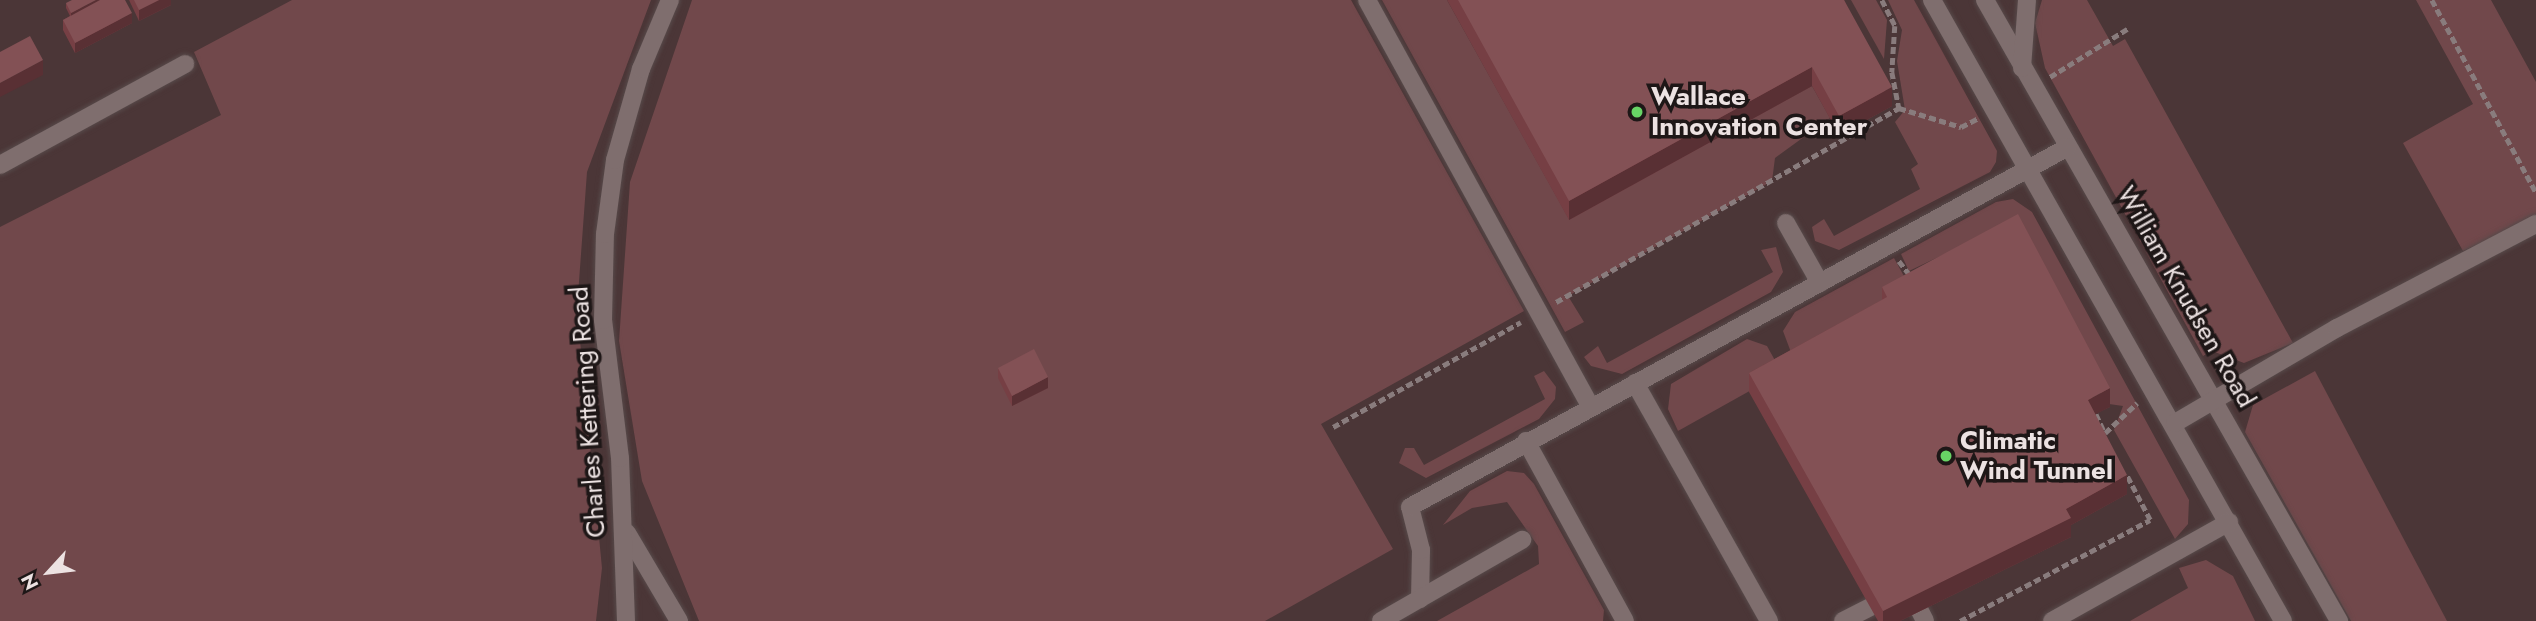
<!DOCTYPE html>
<style>
body{margin:0}
#map{position:relative;width:2536px;height:621px;overflow:hidden;background:#3b2c2d;font-family:Jost,sans-serif}
div>[style]{position:absolute}
.built>*{inset:0;background:#4b3637}
.green>*{inset:0;background:#71484b}
.path>*{height:4.5px;margin-top:-2.25px;transform-origin:0;background:repeating-linear-gradient(90deg,#897c7d 0 7px,transparent 0 10.5px)}
.roads{filter:drop-shadow(0 0 2px #574a4a) drop-shadow(0 0 2px #574a4a)}
.minor>*{height:18px;margin:-9px;padding:0 9px;transform-origin:9px;border-radius:9px;background:#7f6e6e}
.wall>*{inset:0;background:#763f44}
.shaded-wall>*{inset:0;background:#593034}
.building>*{inset:0;background:#835155}
.dots>*{width:19px;height:19px;translate:-50% -50%;box-sizing:border-box;border:4px solid #1e1717;border-radius:50%}
span{translate:-50% -50%;white-space:nowrap;text-align:center;line-height:1.15;-webkit-text-stroke:7px #1e1717;paint-order:stroke}
.poi-label{font-size:26px;color:#ece2e2;font-weight:700}
.left{translate:0 -50%;text-align:left}
.street-label{font-size:26px;color:#ece2e2}
.north{position:absolute;left:14px;top:537px;width:70px;height:70px;-webkit-text-stroke:5px #1e1717;paint-order:stroke;rotate:243deg;font-size:19px;font-weight:700;line-height:28px;text-align:center;color:#ece2e2}
.north::after{content:'';display:block;margin:auto;width:24px;height:32px;background:#ece2e2;clip-path:polygon(50% 0,100% 100%,50% 72%,0 100%)}
</style>
<div id="map">
<div class="built">
<div style="clip-path:polygon(0 0,2536px 0,2536px 621px,0 621px)"></div>
</div>
<div class="green">
<div style="clip-path:polygon(292px 0,651px 0,587px 172px,577px 309px,602px 568px,596px 621px,0 621px,0 227px,221px 115px,194px 52px)"></div>
<div style="clip-path:polygon(692px 0,1351px 0,1524px 311px,1321px 424px,1393px 549px,1265px 621px,699px 621px,642px 481px,619px 341px,630px 182px)"></div>
<div style="clip-path:polygon(1382px 0,1447px 0,1569px 219px,1812px 86px,1830px 118px,1775px 158px,1772px 181px,1568px 296px,1584px 322px,1565px 332px)"></div>
<div style="clip-path:polygon(1851px 0,1876px 0,1887px 20px,1884px 59px)"></div>
<div style="clip-path:polygon(1888px 0,1914px 0,1997px 151px,1996px 162px,1990px 172px,1839px 250px,1815px 241px,1812px 227px,1824px 219px,1834px 236px,1920px 189px,1911px 169px,1918px 164px,1895px 122px,1905px 110px,1897px 61px,1902px 30px)"></div>
<div style="clip-path:polygon(2042px 0,2087px 0,2113px 46px,2125px 39px,2293px 343px,2244px 363px,2212px 351px,2203px 356px,2045px 68px,2035px 23px)"></div>
<div style="clip-path:polygon(2416px 0,2491px 0,2536px 82px,2536px 217px,2463px 251px,2403px 143px,2473px 104px)"></div>
<div style="clip-path:polygon(2013px 199px,2032px 212px,2189px 500px,2188px 524px,2175px 539px,2114px 430px,2123px 406px,2109px 404px,1976px 239px,1909px 271px,1901px 254px,1996px 202px)"></div>
<div style="clip-path:polygon(1969px 246px,1795px 363px,1783px 331px,1795px 312px,1894px 258px,1905px 278px)"></div>
<div style="clip-path:polygon(1776px 247px,1783px 272px,1771px 292px,1622px 374px,1591px 366px,1584px 357px,1598px 346px,1607px 363px,1773px 272px,1761px 250px)"></div>
<div style="clip-path:polygon(1747px 339px,1767px 346px,1782px 373px,1678px 431px,1668px 409px,1671px 384px)"></div>
<div style="clip-path:polygon(1544px 371px,1556px 387px,1555px 399px,1539px 419px,1426px 478px,1399px 463px,1405px 448px,1414px 448px,1424px 465px,1545px 399px,1534px 376px)"></div>
<div style="clip-path:polygon(2315px 371px,2447px 621px,2351px 621px,2245px 432px,2253px 405px)"></div>
<div style="clip-path:polygon(1507px 471px,1524px 473px,1534px 484px,1604px 610px,1603px 621px,1437px 621px,1539px 564px,1538px 546px,1507px 502px,1472px 508px,1443px 525px,1470px 491px)"></div>
<div style="clip-path:polygon(2206px 560px,2233px 576px,2255px 621px,2130px 621px,2188px 588px,2179px 568px)"></div>
</div>
<div class="path">
<div style="left:1882px;top:0;width:29px;rotate:63deg"></div>
<div style="left:1895px;top:26px;width:46px;rotate:93.7deg"></div>
<div style="left:1892px;top:72px;width:37px;rotate:79deg"></div>
<div style="left:2432px;top:0;width:218px;rotate:61.6deg"></div>
<div style="left:2050px;top:77px;width:91px;rotate:-31.9deg"></div>
<div style="left:1899px;top:108px;width:65px;rotate:17deg"></div>
<div style="left:1961px;top:127px;width:18px;rotate:-27deg"></div>
<div style="left:1899px;top:261px;width:16px;rotate:52deg"></div>
<div style="left:1556px;top:302px;width:394px;rotate:-29.5deg"></div>
<div style="left:2214px;top:361px;width:19px;rotate:12deg"></div>
<div style="left:2096px;top:414px;width:21px;rotate:65deg"></div>
<div style="left:2105px;top:433px;width:44px;rotate:-43.2deg"></div>
<div style="left:1333px;top:427px;width:215px;rotate:-29.2deg"></div>
<div style="left:1960px;top:621px;width:215px;rotate:-28deg"></div>
<div style="left:2150px;top:520px;width:52px;rotate:-117.6deg"></div>
</div>
<div class="roads">
<div class="minor">
<div style="left:1367px;top:0;width:465px;rotate:61.2deg"></div>
<div style="left:1932px;top:0;width:713px;rotate:60.52deg"></div>
<div style="left:1985px;top:0;width:715px;rotate:60.31deg"></div>
<div style="left:2022px;top:68px;width:68px;rotate:-85.8deg"></div>
<div style="left:0;top:165px;width:211px;rotate:-28.6deg"></div>
<div style="left:1786px;top:223px;width:69px;rotate:60.5deg"></div>
<div style="left:1635px;top:383px;width:273px;rotate:60.6deg"></div>
<div style="left:2175px;top:423px;width:188px;rotate:-30.4deg"></div>
<div style="left:2337px;top:328px;width:225px;rotate:-27.6deg"></div>
<div style="left:1526px;top:441px;width:205px;rotate:61.2deg"></div>
<div style="left:627px;top:533px;width:102px;rotate:59.4deg"></div>
<div style="left:1420px;top:599px;width:49px;rotate:-88.8deg"></div>
<div style="left:1421px;top:550px;width:44px;rotate:-104.3deg"></div>
<div style="left:1410px;top:507px;width:750px;rotate:-28.68deg"></div>
<div style="left:1919px;top:609px;width:13px;rotate:63deg"></div>
<div style="left:626px;top:621px;width:163px;rotate:-92.1deg"></div>
<div style="left:620px;top:458px;width:139px;rotate:-97deg"></div>
<div style="left:603px;top:320px;width:86px;rotate:-88.7deg"></div>
<div style="left:605px;top:234px;width:75px;rotate:-82.3deg"></div>
<div style="left:615px;top:160px;width:95px;rotate:-74.1deg"></div>
<div style="left:641px;top:69px;width:75px;rotate:-67.2deg"></div>
<div style="left:1381px;top:621px;width:163px;rotate:-29.9deg"></div>
<div style="left:1843px;top:621px;width:30px;rotate:-27deg"></div>
<div style="left:2052px;top:621px;width:203px;rotate:-29.2deg"></div>
</div>
</div>
<div class="wall">
<div style="clip-path:polygon(129px 0,171px 0,171px 5px,139px 21px)"></div>
<div style="clip-path:polygon(1447px 0,1844px 0,1892px 106px,1839px 135px,1812px 86px,1569px 220px)"></div>
<div style="clip-path:polygon(66px 3px,132px 23px,75px 53px,63px 30px,63px 20px,70px 16px,66px 8px)"></div>
<div style="clip-path:polygon(1882px 287px,2110px 407px,2095px 414px,2127px 494px,2071px 525px,2071px 537px,1900px 621px,1878px 621px,1749px 392px,1749px 373px,1882px 300px)"></div>
<div style="clip-path:polygon(998px 368px,1048px 388px,1012px 406px,998px 378px)"></div>
</div>
<div class="shaded-wall">
<div style="clip-path:polygon(96px 0,107px 0,71px 18px,71px 13px)"></div>
<div style="clip-path:polygon(159px 0,171px 0,171px 5px,139px 21px,139px 10px)"></div>
<div style="clip-path:polygon(132px 13px,132px 23px,75px 53px,75px 43px)"></div>
<div style="clip-path:polygon(43px 60px,43px 75px,0 97px,0 83px)"></div>
<div style="clip-path:polygon(1812px 67px,1812px 86px,1569px 220px,1569px 201px)"></div>
<div style="clip-path:polygon(1892px 87px,1892px 106px,1839px 135px,1839px 116px)"></div>
<div style="clip-path:polygon(1048px 377px,1048px 388px,1012px 406px,1012px 396px)"></div>
<div style="clip-path:polygon(2110px 388px,2110px 407px,2088px 418px,2088px 400px)"></div>
<div style="clip-path:polygon(2127px 475px,2127px 494px,2071px 525px,2071px 537px,1900px 621px,1883px 621px,1883px 611px)"></div>
</div>
<div class="building">
<div style="clip-path:polygon(72px 0,96px 0,71px 13px,66px 3px)"></div>
<div style="clip-path:polygon(100px 0,125px 0,132px 13px,75px 43px,63px 20px)"></div>
<div style="clip-path:polygon(134px 0,159px 0,139px 10px)"></div>
<div style="clip-path:polygon(1458px 0,1844px 0,1892px 87px,1839px 116px,1812px 67px,1569px 201px)"></div>
<div style="clip-path:polygon(30px 36px,43px 60px,0 83px,0 52px)"></div>
<div style="clip-path:polygon(2018px 214px,2110px 388px,2088px 400px,2127px 475px,2066px 509px,2071px 518px,1883px 611px,1749px 373px,1887px 297px,1882px 287px)"></div>
<div style="clip-path:polygon(1034px 349px,1048px 377px,1012px 396px,998px 368px)"></div>
</div>
<div class="dots">
<div style="left:1637px;top:112px;background:#68d465"></div>
<div style="left:1946px;top:456px;background:#68d465"></div>
</div>
<div class="poi-label">
<span class="left" style="left:1651px;top:112px">Wallace<br>Innovation Center</span>
<span class="left" style="left:1960px;top:456px">Climatic<br>Wind Tunnel</span>
</div>
<div class="street-label">
<span style="left:2186px;top:297px;rotate:60deg">William Knudsen Road</span>
<span style="left:588px;top:412px;rotate:-94deg">Charles Kettering Road</span>
</div>
<div class="north">N</div>
</div>
